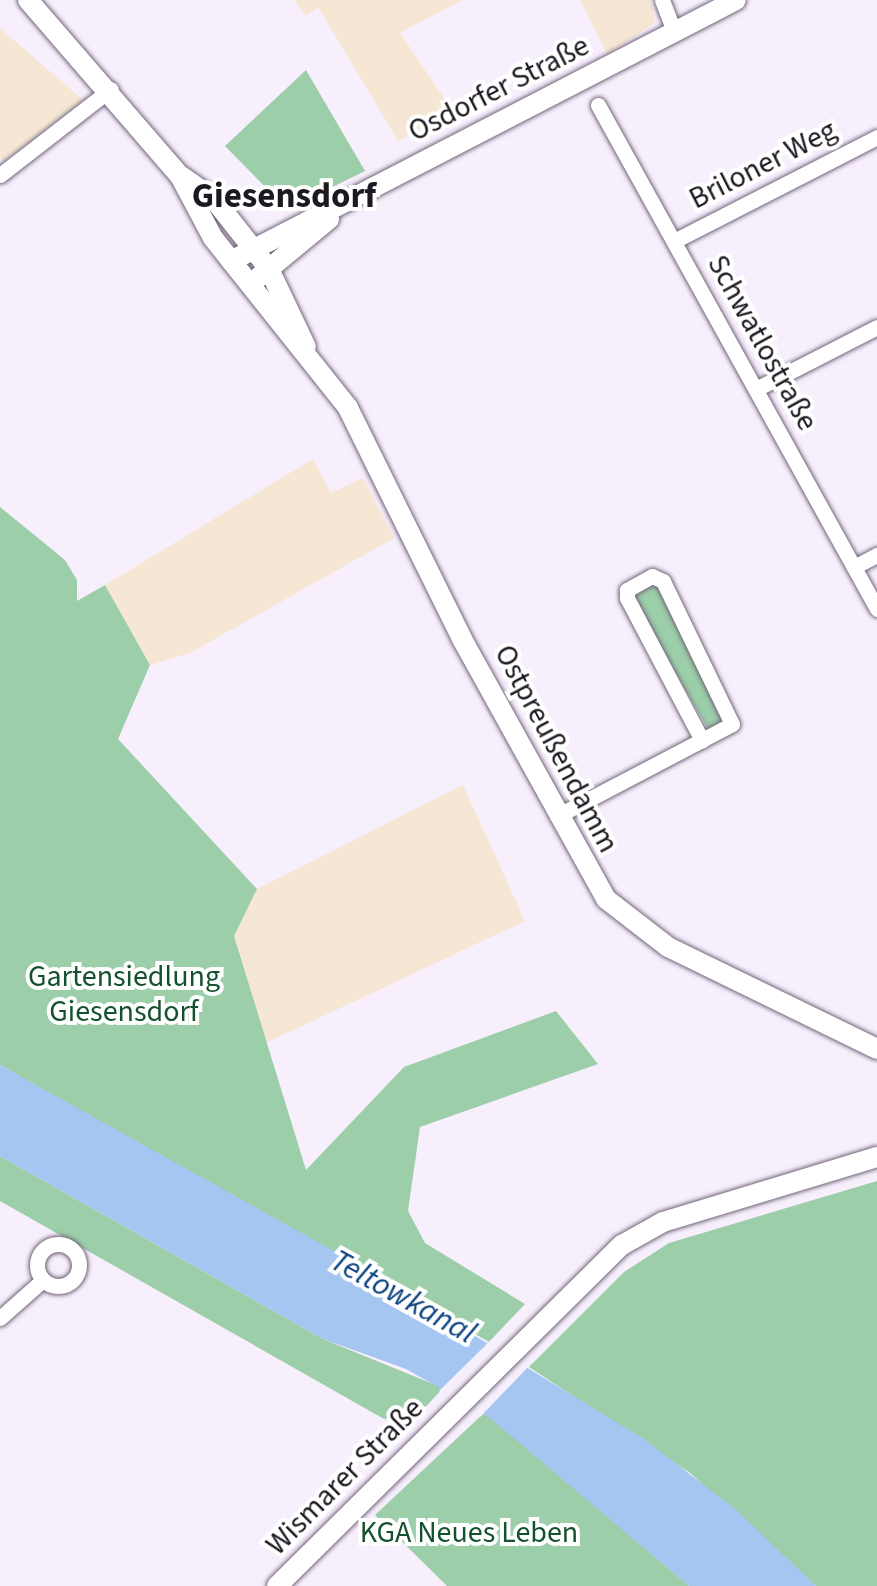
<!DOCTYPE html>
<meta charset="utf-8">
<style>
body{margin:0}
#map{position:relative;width:877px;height:1586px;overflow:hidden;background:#f8effd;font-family:"Source Sans 3",sans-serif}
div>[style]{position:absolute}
.commercial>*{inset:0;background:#f5e7d3}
.green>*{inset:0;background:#9bcea9}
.water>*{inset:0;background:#a5c6f1}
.pier>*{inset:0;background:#f8effd}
.roads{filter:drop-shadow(0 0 2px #72667a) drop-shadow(0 0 2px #72667a)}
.minor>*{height:15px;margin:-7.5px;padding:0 7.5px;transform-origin:7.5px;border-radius:7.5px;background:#fff}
.minor>.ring{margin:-7.5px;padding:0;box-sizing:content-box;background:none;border:15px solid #fff;border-radius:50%}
.major>*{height:20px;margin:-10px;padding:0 10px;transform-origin:10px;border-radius:10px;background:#fff}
span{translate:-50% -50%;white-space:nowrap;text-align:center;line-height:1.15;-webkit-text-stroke:8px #fff;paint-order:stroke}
.street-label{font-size:30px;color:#1d1921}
.park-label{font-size:30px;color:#14522d}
.water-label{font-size:32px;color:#0d4482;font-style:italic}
.quarter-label{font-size:35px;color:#1d1921;font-weight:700}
</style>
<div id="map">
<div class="commercial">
<div style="clip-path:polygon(294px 0,462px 0,400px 33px,454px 113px,398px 141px,318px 7px,306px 16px)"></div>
<div style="clip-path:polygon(580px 0,651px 0,655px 23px,607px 54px)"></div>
<div style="clip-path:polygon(0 28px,83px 100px,4px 161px,0 157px)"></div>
<div style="clip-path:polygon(313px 459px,331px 493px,363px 478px,394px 538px,190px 653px,150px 665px,105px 585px)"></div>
<div style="clip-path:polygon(463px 785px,525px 921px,266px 1043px,234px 935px,257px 889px)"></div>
</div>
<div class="green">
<div style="clip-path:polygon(306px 70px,365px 171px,294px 206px,277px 199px,225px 146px)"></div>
<div style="clip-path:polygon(0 507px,65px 560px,77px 580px,77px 601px,105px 585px,150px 665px,118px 739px,257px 889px,234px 936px,306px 1170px,404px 1067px,556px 1011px,598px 1064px,420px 1127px,408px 1211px,425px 1243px,525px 1304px,489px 1342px,0 1065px)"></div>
<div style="clip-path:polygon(649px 585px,660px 585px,725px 719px,708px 729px,633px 598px)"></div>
<div style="clip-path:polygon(0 1156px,323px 1339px,443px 1388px,421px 1412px,384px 1419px,0 1201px)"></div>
<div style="clip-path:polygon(877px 1181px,877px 1586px,816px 1586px,690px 1473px,529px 1367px,624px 1272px,669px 1243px)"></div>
<div style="clip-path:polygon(484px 1413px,519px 1441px,689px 1586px,447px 1586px,375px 1515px)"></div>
</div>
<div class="water">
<div style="clip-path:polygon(0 1065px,359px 1265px,644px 1439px,735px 1509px,816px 1586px,689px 1586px,484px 1413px,406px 1369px,323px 1339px,0 1156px)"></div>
</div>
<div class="pier">
<div style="clip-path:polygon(492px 1339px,532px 1363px,480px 1417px,439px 1391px)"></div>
</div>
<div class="roads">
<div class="minor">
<div style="left:662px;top:0;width:34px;rotate:69deg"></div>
<div style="left:598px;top:105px;width:576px;rotate:61.03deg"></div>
<div style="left:0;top:175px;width:140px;rotate:-37.8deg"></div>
<div style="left:674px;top:241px;width:228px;rotate:-27.1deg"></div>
<div style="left:756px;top:389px;width:136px;rotate:-27.1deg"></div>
<div style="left:854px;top:567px;width:26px;rotate:-28deg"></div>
<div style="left:557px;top:816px;width:164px;rotate:-27.7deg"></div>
<div style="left:702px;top:740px;width:34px;rotate:-28deg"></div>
<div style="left:732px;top:724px;width:159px;rotate:-115.8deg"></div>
<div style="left:663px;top:581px;width:12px;rotate:-156deg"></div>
<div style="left:652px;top:576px;width:29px;rotate:151deg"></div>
<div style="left:627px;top:590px;width:8px;rotate:90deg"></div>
<div style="left:627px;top:598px;width:161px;rotate:62.2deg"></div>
<div class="ring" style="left:37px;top:1244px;width:27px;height:27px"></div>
<div style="left:0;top:1318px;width:57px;rotate:-41.5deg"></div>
</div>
<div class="major">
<div style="left:28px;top:0;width:233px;rotate:49.2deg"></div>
<div style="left:180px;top:176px;width:70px;rotate:62deg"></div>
<div style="left:213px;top:238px;width:217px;rotate:51.5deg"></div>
<div style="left:348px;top:408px;width:258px;rotate:63.7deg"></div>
<div style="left:462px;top:639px;width:297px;rotate:61deg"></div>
<div style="left:606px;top:899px;width:78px;rotate:37.7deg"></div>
<div style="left:668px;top:947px;width:233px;rotate:26deg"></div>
<div style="left:181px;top:176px;width:39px;rotate:35deg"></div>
<div style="left:213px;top:198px;width:90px;rotate:51.7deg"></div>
<div style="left:269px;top:269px;width:86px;rotate:64.6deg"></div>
<div style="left:231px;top:261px;width:568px;rotate:-27.33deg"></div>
<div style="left:259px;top:277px;width:91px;rotate:-39.6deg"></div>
<div style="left:277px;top:1586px;width:485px;rotate:-44.7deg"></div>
<div style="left:622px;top:1245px;width:47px;rotate:-29.3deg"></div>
<div style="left:663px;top:1222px;width:224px;rotate:-16.9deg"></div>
</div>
</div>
<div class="street-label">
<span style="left:499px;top:89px;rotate:-27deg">Osdorfer Straße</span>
<span style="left:763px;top:165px;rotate:-27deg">Briloner Weg</span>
<span style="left:762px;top:343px;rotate:61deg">Schwatlostraße</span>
<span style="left:556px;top:749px;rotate:62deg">Ostpreußendamm</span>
<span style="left:345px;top:1477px;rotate:-45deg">Wismarer Straße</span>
</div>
<div class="park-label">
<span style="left:124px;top:994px">Gartensiedlung<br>Giesensdorf</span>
<span style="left:469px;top:1533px">KGA Neues Leben</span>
</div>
<div class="water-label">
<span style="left:403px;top:1297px;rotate:29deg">Teltowkanal</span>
</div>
<div class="quarter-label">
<span style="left:284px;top:196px">Giesensdorf</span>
</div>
</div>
